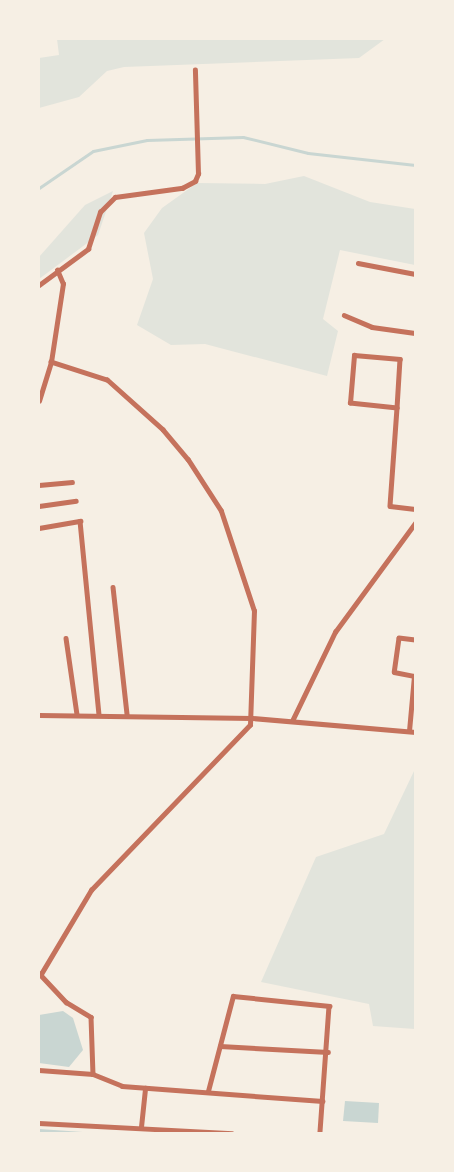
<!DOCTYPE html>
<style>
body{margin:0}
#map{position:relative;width:454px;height:1172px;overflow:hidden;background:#f6efe4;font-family:Arial,sans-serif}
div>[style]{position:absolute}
.green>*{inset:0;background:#e2e4dc}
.water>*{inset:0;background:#c9d6d2}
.stream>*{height:3px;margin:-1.5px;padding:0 1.5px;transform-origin:1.5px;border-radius:1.5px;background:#c9d6d2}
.minor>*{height:4.5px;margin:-2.25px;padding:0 2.25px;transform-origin:2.25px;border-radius:2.25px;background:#c5725c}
.tertiary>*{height:5px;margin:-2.5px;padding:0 2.5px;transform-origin:2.5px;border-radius:2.5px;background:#c5725c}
span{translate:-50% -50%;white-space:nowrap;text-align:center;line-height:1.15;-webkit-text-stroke:6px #f6efe4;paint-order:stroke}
.frame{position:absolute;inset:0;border:40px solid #f6efe4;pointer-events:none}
</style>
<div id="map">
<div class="green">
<div style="clip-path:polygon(57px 39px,385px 39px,359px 58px,124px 67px,107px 71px,79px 97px,39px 108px,39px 58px,59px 55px)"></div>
<div style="clip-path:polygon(304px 176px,370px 202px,415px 209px,415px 265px,340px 250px,323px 319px,338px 331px,327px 376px,205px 344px,171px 345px,137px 325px,153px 279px,144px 233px,162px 208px,197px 183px,265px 184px)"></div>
<div style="clip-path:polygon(113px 191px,98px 235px,39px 279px,39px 257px,85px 205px)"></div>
<div style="clip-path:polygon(415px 769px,415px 1029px,373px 1026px,369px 1004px,261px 982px,316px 857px,384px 834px)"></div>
</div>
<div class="water">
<div style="clip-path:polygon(63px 1011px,73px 1018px,83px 1050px,69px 1067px,39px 1063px,39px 1015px)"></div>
<div style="clip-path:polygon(345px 1101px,379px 1103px,378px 1123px,343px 1121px)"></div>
</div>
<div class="stream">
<div style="left:39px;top:188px;width:65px;rotate:-34.4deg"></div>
<div style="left:93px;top:151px;width:55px;rotate:-11.5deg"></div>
<div style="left:147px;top:140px;width:96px;rotate:-1.8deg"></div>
<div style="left:243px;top:137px;width:67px;rotate:13.8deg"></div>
<div style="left:308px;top:153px;width:108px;rotate:6.4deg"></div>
<div style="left:39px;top:1130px;width:43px;rotate:4deg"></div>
</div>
<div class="minor">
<div style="left:358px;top:263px;width:58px;rotate:10.9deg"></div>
<div style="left:39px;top:285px;width:61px;rotate:-36.3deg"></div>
<div style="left:88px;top:249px;width:39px;rotate:-72deg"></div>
<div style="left:100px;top:212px;width:21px;rotate:-45deg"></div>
<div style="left:115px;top:197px;width:68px;rotate:-7.7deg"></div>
<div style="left:182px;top:188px;width:15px;rotate:-28deg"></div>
<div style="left:195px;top:181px;width:8px;rotate:-67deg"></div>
<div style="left:198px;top:174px;width:104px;rotate:-91.7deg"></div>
<div style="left:344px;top:315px;width:30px;rotate:23deg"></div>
<div style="left:372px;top:327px;width:43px;rotate:7.9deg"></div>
<div style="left:39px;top:401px;width:41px;rotate:-72.9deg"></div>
<div style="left:51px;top:362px;width:79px;rotate:-81.3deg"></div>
<div style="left:63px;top:284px;width:15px;rotate:-113deg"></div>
<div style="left:397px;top:408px;width:47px;rotate:-173.9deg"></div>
<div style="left:350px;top:403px;width:48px;rotate:-85.2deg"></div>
<div style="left:354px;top:355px;width:46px;rotate:5deg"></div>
<div style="left:400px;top:359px;width:49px;rotate:93.5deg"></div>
<div style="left:397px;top:408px;width:98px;rotate:94.1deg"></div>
<div style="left:390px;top:506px;width:25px;rotate:7deg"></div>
<div style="left:39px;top:485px;width:33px;rotate:-5deg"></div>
<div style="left:39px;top:506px;width:37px;rotate:-8deg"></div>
<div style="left:39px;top:528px;width:42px;rotate:-9.7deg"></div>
<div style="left:80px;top:521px;width:195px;rotate:84.4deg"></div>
<div style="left:113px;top:587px;width:128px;rotate:83.7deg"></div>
<div style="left:66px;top:638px;width:77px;rotate:81.8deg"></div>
<div style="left:415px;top:640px;width:16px;rotate:-173deg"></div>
<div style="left:399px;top:638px;width:34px;rotate:98deg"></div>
<div style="left:394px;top:672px;width:21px;rotate:11deg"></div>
<div style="left:292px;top:721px;width:99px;rotate:-64.2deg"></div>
<div style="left:335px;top:632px;width:135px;rotate:-53.7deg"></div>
<div style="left:409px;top:731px;width:55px;rotate:-84.8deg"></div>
<div style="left:39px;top:973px;width:40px;rotate:47deg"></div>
<div style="left:66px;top:1002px;width:29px;rotate:31deg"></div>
<div style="left:91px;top:1017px;width:57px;rotate:88deg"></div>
<div style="left:41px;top:974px;width:98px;rotate:-59.2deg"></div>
<div style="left:91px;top:890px;width:229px;rotate:-46.1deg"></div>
<div style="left:250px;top:725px;width:114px;rotate:-88deg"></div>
<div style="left:254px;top:611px;width:105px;rotate:-108.3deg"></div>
<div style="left:221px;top:511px;width:61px;rotate:-122.9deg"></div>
<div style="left:188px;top:460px;width:39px;rotate:-130deg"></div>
<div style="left:163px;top:430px;width:75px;rotate:-138.2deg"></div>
<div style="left:107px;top:380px;width:59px;rotate:-162.2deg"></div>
<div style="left:220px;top:1046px;width:108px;rotate:3.2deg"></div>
<div style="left:39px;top:1070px;width:54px;rotate:4.2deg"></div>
<div style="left:93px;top:1074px;width:31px;rotate:22deg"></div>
<div style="left:122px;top:1086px;width:201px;rotate:4.3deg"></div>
<div style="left:208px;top:1091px;width:98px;rotate:-75.3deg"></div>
<div style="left:233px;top:996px;width:97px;rotate:5.9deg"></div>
<div style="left:329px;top:1006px;width:127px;rotate:94.1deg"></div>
<div style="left:39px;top:1123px;width:193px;rotate:3deg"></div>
<div style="left:141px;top:1127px;width:39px;rotate:-84deg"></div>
</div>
<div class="tertiary">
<div style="left:39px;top:715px;width:213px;rotate:0.8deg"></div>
<div style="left:252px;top:718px;width:164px;rotate:4.9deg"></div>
</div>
<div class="frame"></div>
</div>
